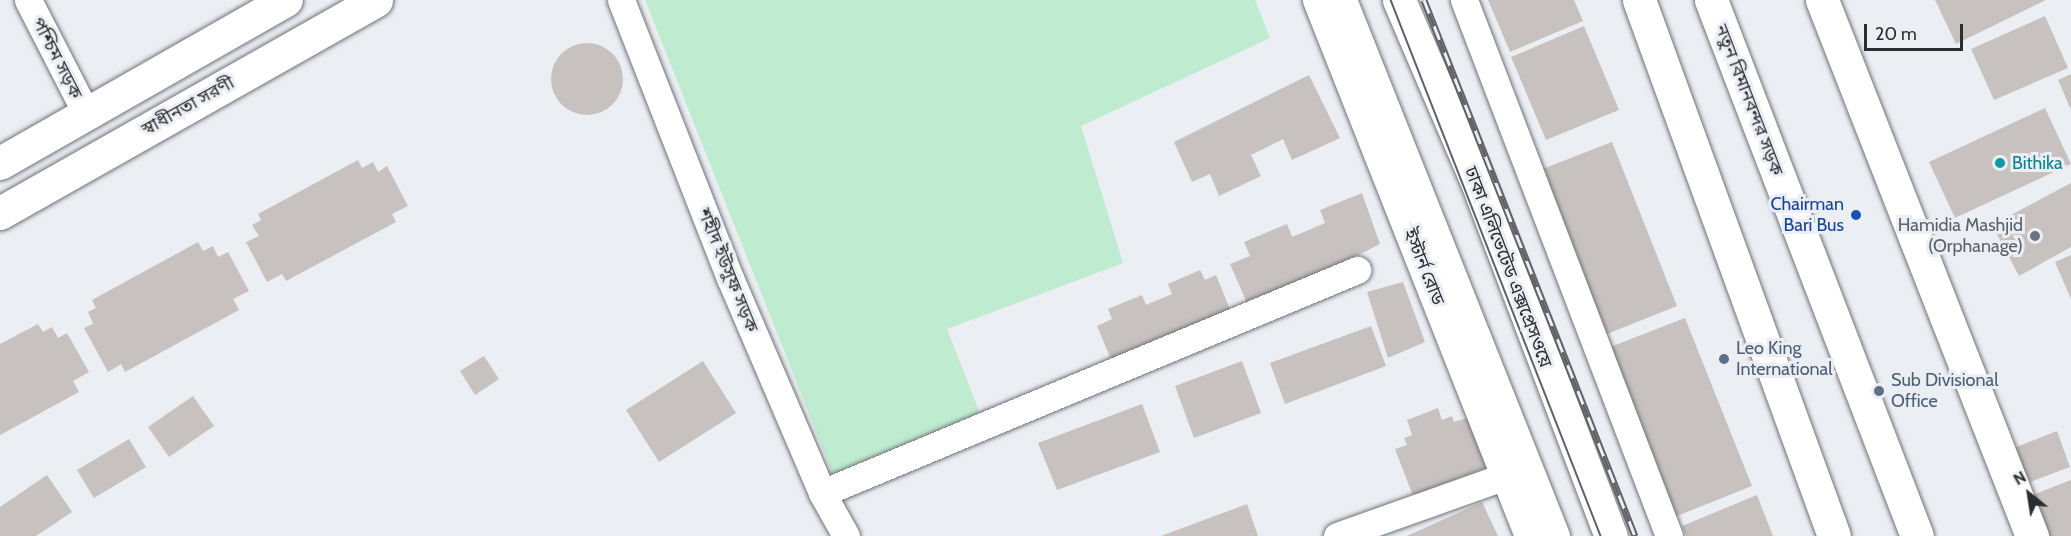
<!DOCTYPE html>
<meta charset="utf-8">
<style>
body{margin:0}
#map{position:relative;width:2071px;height:536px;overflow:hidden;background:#ebeef3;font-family:Cabin,"Noto Sans Bengali",sans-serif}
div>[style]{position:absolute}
.green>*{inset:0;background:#bfecd0}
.building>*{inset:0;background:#c7c2bf}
.round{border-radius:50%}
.roads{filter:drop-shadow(0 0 2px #717377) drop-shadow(0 0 2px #717377)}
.street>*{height:27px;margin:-13.5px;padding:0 13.5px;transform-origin:13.5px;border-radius:13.5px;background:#fff}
.primary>*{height:33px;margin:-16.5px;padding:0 16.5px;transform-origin:16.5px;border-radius:16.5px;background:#fff}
.highway>*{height:33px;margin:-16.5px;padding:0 16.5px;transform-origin:16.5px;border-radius:16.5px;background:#fff}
.tram>*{height:1.5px;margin:-0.75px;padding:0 0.75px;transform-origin:0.75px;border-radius:0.75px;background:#606265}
.rail>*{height:7px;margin-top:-3.5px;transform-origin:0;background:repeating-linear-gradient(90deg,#ebeef3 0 14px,#606265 0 28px);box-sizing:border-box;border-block:2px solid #606265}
.dots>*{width:16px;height:16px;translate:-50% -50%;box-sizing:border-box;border:3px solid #ebeef3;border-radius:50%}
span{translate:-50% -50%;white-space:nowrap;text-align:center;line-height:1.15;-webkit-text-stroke:6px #ebeef3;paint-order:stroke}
.street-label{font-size:18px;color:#2c2d2f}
.culture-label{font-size:18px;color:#0d838f}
.left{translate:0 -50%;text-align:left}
.transit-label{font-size:18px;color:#164399}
.right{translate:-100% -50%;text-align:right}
.worship-label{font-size:18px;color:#5b616d}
.service-label{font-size:18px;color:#4e5e75}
.north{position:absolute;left:1999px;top:464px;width:60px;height:60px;-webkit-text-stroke:4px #ebeef3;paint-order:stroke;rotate:330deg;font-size:16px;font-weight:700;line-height:24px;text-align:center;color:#2c2d2f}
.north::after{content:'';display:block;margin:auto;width:21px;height:27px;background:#2c2d2f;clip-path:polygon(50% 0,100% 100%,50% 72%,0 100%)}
.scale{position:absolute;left:1864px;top:24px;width:99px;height:27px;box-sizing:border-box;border:3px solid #2c2d2f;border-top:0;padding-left:8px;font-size:18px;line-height:21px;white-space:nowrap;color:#2c2d2f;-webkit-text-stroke:4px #ebeef3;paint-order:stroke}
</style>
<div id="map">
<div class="green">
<div style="clip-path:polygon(645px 0,1255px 0,1270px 38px,1081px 126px,1123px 263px,947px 329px,983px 421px,836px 482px)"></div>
</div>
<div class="building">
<div style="clip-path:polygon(1488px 0,1574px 0,1583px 21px,1510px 52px)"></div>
<div style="clip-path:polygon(1935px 0,2046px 0,1956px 44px)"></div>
<div style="clip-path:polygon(2045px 16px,2068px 68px,1994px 100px,1971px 49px)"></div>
<div style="clip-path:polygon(1584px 26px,1619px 110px,1546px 140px,1511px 57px)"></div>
<div class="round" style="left:551px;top:43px;width:72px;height:72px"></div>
<div style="clip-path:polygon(2071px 74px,2071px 110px,2058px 80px)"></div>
<div style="clip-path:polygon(1309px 75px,1340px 138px,1292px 160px,1283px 139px,1251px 155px,1261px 176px,1219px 196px,1210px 174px,1192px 182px,1174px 142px)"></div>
<div style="clip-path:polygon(2045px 108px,2071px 164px,1955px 218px,1929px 162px)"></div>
<div style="clip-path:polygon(1612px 142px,1677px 306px,1602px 336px,1537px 171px)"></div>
<div style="clip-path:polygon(358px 160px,362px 168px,373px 162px,378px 172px,387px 166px,408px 206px,392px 214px,396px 222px,286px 281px,282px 274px,267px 282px,246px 242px,259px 236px,252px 225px,261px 220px,258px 214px)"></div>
<div style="clip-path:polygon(2071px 183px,2071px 247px,2019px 276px,1992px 225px)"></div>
<div style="clip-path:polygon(1362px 193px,1380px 244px,1250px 310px,1230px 264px,1250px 256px,1244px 242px,1287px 224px,1292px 237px,1325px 223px,1320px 210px)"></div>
<div style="clip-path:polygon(198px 242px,203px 251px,213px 246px,218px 257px,228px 252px,249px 291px,233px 299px,239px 310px,125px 372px,121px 364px,108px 372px,84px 328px,93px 324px,88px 312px,96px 308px,92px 300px)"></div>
<div style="clip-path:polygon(2071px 255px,2071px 299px,2055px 262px)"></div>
<div style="clip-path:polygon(1200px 270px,1205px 280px,1216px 275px,1231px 312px,1112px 362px,1097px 326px,1112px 319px,1108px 309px,1142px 295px,1146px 305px,1172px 294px,1168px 284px)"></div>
<div style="clip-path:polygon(1403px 282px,1425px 342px,1388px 358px,1367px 292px)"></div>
<div style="clip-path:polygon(1685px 318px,1752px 486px,1672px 518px,1605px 349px)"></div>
<div style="clip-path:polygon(38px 324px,43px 332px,52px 327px,58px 338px,67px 333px,89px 372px,73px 381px,79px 392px,0 435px,0 344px)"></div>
<div style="clip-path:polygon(1371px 326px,1386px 366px,1285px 404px,1270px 363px)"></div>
<div style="clip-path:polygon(484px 356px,499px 379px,475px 395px,460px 371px)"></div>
<div style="clip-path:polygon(703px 361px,736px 413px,659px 462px,626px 410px)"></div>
<div style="clip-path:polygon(1242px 361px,1261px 413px,1194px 438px,1175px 386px)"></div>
<div style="clip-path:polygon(193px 396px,214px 426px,169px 457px,148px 427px)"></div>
<div style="clip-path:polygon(1142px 404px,1160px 452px,1057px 490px,1038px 443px)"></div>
<div style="clip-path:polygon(1438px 408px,1442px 420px,1452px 416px,1454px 422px,1467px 418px,1486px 468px,1413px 496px,1395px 449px,1407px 445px,1404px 438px,1412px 435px,1407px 420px)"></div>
<div style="clip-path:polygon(2057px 431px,2070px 467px,2027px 483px,2014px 448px)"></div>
<div style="clip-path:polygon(129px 439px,146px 467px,94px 498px,77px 470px)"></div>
<div style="clip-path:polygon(47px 475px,72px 512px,36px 536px,0 536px,0 507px)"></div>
<div style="clip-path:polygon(2071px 480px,2071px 536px,2045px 536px,2030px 496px)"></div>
<div style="clip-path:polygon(1757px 495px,1773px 536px,1686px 536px,1682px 526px)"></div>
<div style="clip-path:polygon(1482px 502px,1498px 536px,1407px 536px)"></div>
<div style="clip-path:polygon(1247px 504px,1258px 536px,1161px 536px)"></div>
</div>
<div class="roads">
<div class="street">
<div style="left:28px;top:0;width:129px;rotate:62.8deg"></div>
<div style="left:621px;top:0;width:299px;rotate:68.6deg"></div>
<div style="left:730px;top:278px;width:234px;rotate:66.8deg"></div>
<div style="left:822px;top:493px;width:49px;rotate:60.8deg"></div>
<div style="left:1316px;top:0;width:576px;rotate:68.42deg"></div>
<div style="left:1464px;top:0;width:574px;rotate:69.07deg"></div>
<div style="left:822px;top:493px;width:580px;rotate:-22.63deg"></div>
<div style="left:1337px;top:536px;width:176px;rotate:-19.6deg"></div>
</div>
<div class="primary">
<div style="left:0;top:163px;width:329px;rotate:-29.7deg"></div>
<div style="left:0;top:213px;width:432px;rotate:-29.5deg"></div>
</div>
<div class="highway">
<div style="left:1340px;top:0;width:577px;rotate:68.33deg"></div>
<div style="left:1399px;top:0;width:198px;rotate:66.8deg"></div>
<div style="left:1477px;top:182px;width:379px;rotate:69.3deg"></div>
<div style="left:1639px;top:0;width:570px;rotate:70.01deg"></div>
<div style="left:1711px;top:0;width:574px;rotate:68.98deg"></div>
<div style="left:1822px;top:0;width:576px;rotate:68.61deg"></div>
</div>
</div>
<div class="tram">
<div style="left:1391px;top:0;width:576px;rotate:68.61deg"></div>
</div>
<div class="rail">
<div style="left:1424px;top:0;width:576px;rotate:68.51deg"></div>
</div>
<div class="dots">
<div style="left:2000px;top:163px;background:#0f9aa8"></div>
<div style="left:1856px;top:215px;background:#1a4fb4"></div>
<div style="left:2035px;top:236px;background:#6b7280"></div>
<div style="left:1724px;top:359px;background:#5c6f8a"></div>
<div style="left:1879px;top:391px;background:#5c6f8a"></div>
</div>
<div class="street-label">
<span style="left:57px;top:58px;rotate:63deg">পশ্চিম সড়ক</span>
<span style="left:1749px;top:100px;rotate:69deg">নতুন বিমানবন্দর সড়ক</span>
<span style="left:188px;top:106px;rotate:-29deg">স্বাধীনতা সরণী</span>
<span style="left:1424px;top:267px;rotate:68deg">ইস্টার্ন রোড</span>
<span style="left:1508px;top:267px;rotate:69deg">ঢাকা এলিভেটেড এক্সপ্রেসওয়ে</span>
<span style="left:728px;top:270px;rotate:68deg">শহীদ ইউসুফ সড়ক</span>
</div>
<div class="culture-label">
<span class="left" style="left:2012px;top:163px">Bithika</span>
</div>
<div class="transit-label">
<span class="right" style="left:1844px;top:215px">Chairman<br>Bari Bus</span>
</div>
<div class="worship-label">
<span class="right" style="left:2023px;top:236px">Hamidia Mashjid<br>(Orphanage)</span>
</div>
<div class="service-label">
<span class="left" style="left:1736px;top:359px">Leo King<br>International</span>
<span class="left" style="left:1891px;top:391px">Sub Divisional<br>Office</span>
</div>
<div class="north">N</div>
<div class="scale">20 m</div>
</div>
